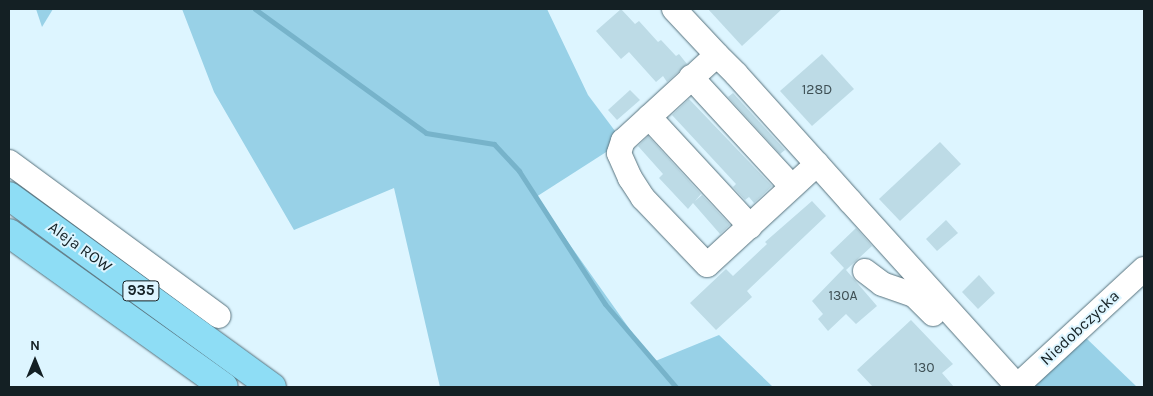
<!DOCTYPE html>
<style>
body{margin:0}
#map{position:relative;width:1153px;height:396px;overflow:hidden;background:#ddf5ff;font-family:Karla,sans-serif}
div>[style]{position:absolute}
.green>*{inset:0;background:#98d1e7}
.stream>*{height:5px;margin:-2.5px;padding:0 2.5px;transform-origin:2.5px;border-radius:2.5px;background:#77b3ca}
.building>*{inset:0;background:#bddbe6}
.roads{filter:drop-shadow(0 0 1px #57727d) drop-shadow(0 0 1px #57727d)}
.minor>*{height:24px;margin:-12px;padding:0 12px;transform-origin:12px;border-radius:12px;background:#fff}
.major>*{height:28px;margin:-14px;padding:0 14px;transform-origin:14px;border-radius:14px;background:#8eddf5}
span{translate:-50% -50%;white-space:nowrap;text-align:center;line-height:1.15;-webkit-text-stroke:4px #ddf5ff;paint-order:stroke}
.number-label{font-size:14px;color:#3e4f54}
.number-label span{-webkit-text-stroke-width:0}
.shield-label span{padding:1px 4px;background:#ddf5ff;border:1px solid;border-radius:4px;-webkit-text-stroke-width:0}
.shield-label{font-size:15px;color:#142024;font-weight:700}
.street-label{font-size:16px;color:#142024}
.frame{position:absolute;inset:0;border:10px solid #142024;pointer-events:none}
.north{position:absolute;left:10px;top:336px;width:50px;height:50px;-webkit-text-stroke:4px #ddf5ff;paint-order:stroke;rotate:0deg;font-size:14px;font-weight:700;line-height:20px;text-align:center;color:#142024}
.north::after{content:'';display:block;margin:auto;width:18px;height:22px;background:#142024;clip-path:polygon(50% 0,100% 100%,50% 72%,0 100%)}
</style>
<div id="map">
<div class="green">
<div style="clip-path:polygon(36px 9px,53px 9px,42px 27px)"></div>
<div style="clip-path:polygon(182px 9px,547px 9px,588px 95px,618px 135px,614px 147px,536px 197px,653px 362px,719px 335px,773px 387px,440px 387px,394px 188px,294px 230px,214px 92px)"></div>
<div style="clip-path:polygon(1084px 336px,1137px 387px,1028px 387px)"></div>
</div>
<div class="stream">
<div style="left:255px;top:9px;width:211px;rotate:35.9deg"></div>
<div style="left:426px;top:133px;width:69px;rotate:9.2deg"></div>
<div style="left:494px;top:144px;width:37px;rotate:47deg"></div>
<div style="left:519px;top:171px;width:158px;rotate:57.1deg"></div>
<div style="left:605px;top:304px;width:109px;rotate:49.5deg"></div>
</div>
<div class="building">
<div style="clip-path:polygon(621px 9px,635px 24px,639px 21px,658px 42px,661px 40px,676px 56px,679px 54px,687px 64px,667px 82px,663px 76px,656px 82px,629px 52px,621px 59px,596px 31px)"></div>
<div style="clip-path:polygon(708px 9px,782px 9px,742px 46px)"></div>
<div style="clip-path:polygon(822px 54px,854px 89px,812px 126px,780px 91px)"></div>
<div style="clip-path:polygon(630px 90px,640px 100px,617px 120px,608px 110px)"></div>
<div style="clip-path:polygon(733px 93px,785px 150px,780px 154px,728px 97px)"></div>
<div style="clip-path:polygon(689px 99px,772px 186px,754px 203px,749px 197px,745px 200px,733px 187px,736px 184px,672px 115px)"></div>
<div style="clip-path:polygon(648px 136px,701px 194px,695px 201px,702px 195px,730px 225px,720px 234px,693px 203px,688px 209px,659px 178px,663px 174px,638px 146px)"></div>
<div style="clip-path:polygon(940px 142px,961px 164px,900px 221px,879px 199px)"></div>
<div style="clip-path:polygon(812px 201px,826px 216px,747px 291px,752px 297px,716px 330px,690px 303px,726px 269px,733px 276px,767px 244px,765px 242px)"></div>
<div style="clip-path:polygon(946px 220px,958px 233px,937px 251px,926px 239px)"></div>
<div style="clip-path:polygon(856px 228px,872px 246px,846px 270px,877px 306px,856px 324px,846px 314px,828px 331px,818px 319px,823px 314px,812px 301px,844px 268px,830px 253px)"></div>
<div style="clip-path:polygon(979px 275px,995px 293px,978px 309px,962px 292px)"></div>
<div style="clip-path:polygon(911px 320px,953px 364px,942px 373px,954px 387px,873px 387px,857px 370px)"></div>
</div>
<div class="roads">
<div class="minor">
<div style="left:674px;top:9px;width:63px;rotate:46.9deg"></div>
<div style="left:691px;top:77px;width:149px;rotate:47.4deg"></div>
<div style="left:649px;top:117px;width:149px;rotate:47.2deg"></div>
<div style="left:9px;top:162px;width:260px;rotate:36.3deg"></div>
<div style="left:817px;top:164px;width:149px;rotate:137.4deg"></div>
<div style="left:707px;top:265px;width:93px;rotate:-133.7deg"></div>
<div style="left:643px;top:198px;width:24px;rotate:-123deg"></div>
<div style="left:630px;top:178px;width:27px;rotate:-114deg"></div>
<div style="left:619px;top:153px;width:13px;rotate:-72deg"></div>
<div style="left:623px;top:141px;width:127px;rotate:-42.5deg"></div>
<div style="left:717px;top:55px;width:27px;rotate:45deg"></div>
<div style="left:736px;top:74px;width:121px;rotate:48deg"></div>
<div style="left:817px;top:164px;width:50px;rotate:48.3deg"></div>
<div style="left:850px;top:201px;width:249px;rotate:47.9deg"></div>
<div style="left:865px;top:271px;width:21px;rotate:37deg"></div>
<div style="left:882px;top:284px;width:34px;rotate:19deg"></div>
<div style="left:914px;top:295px;width:27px;rotate:45deg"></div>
<div style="left:1016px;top:387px;width:174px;rotate:-42.7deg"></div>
</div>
<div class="major">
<div style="left:9px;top:196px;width:325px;rotate:36deg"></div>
<div style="left:9px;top:233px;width:264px;rotate:35.6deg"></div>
</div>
</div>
<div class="number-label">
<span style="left:817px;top:90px">128D</span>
<span style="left:843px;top:296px">130A</span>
<span style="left:924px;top:368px">130</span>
</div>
<div class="shield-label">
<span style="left:141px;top:291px">935</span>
</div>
<div class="street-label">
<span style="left:80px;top:247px;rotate:36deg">Aleja ROW</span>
<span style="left:1080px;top:328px;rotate:-43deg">Niedobczycka</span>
</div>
<div class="frame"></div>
<div class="north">N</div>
</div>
